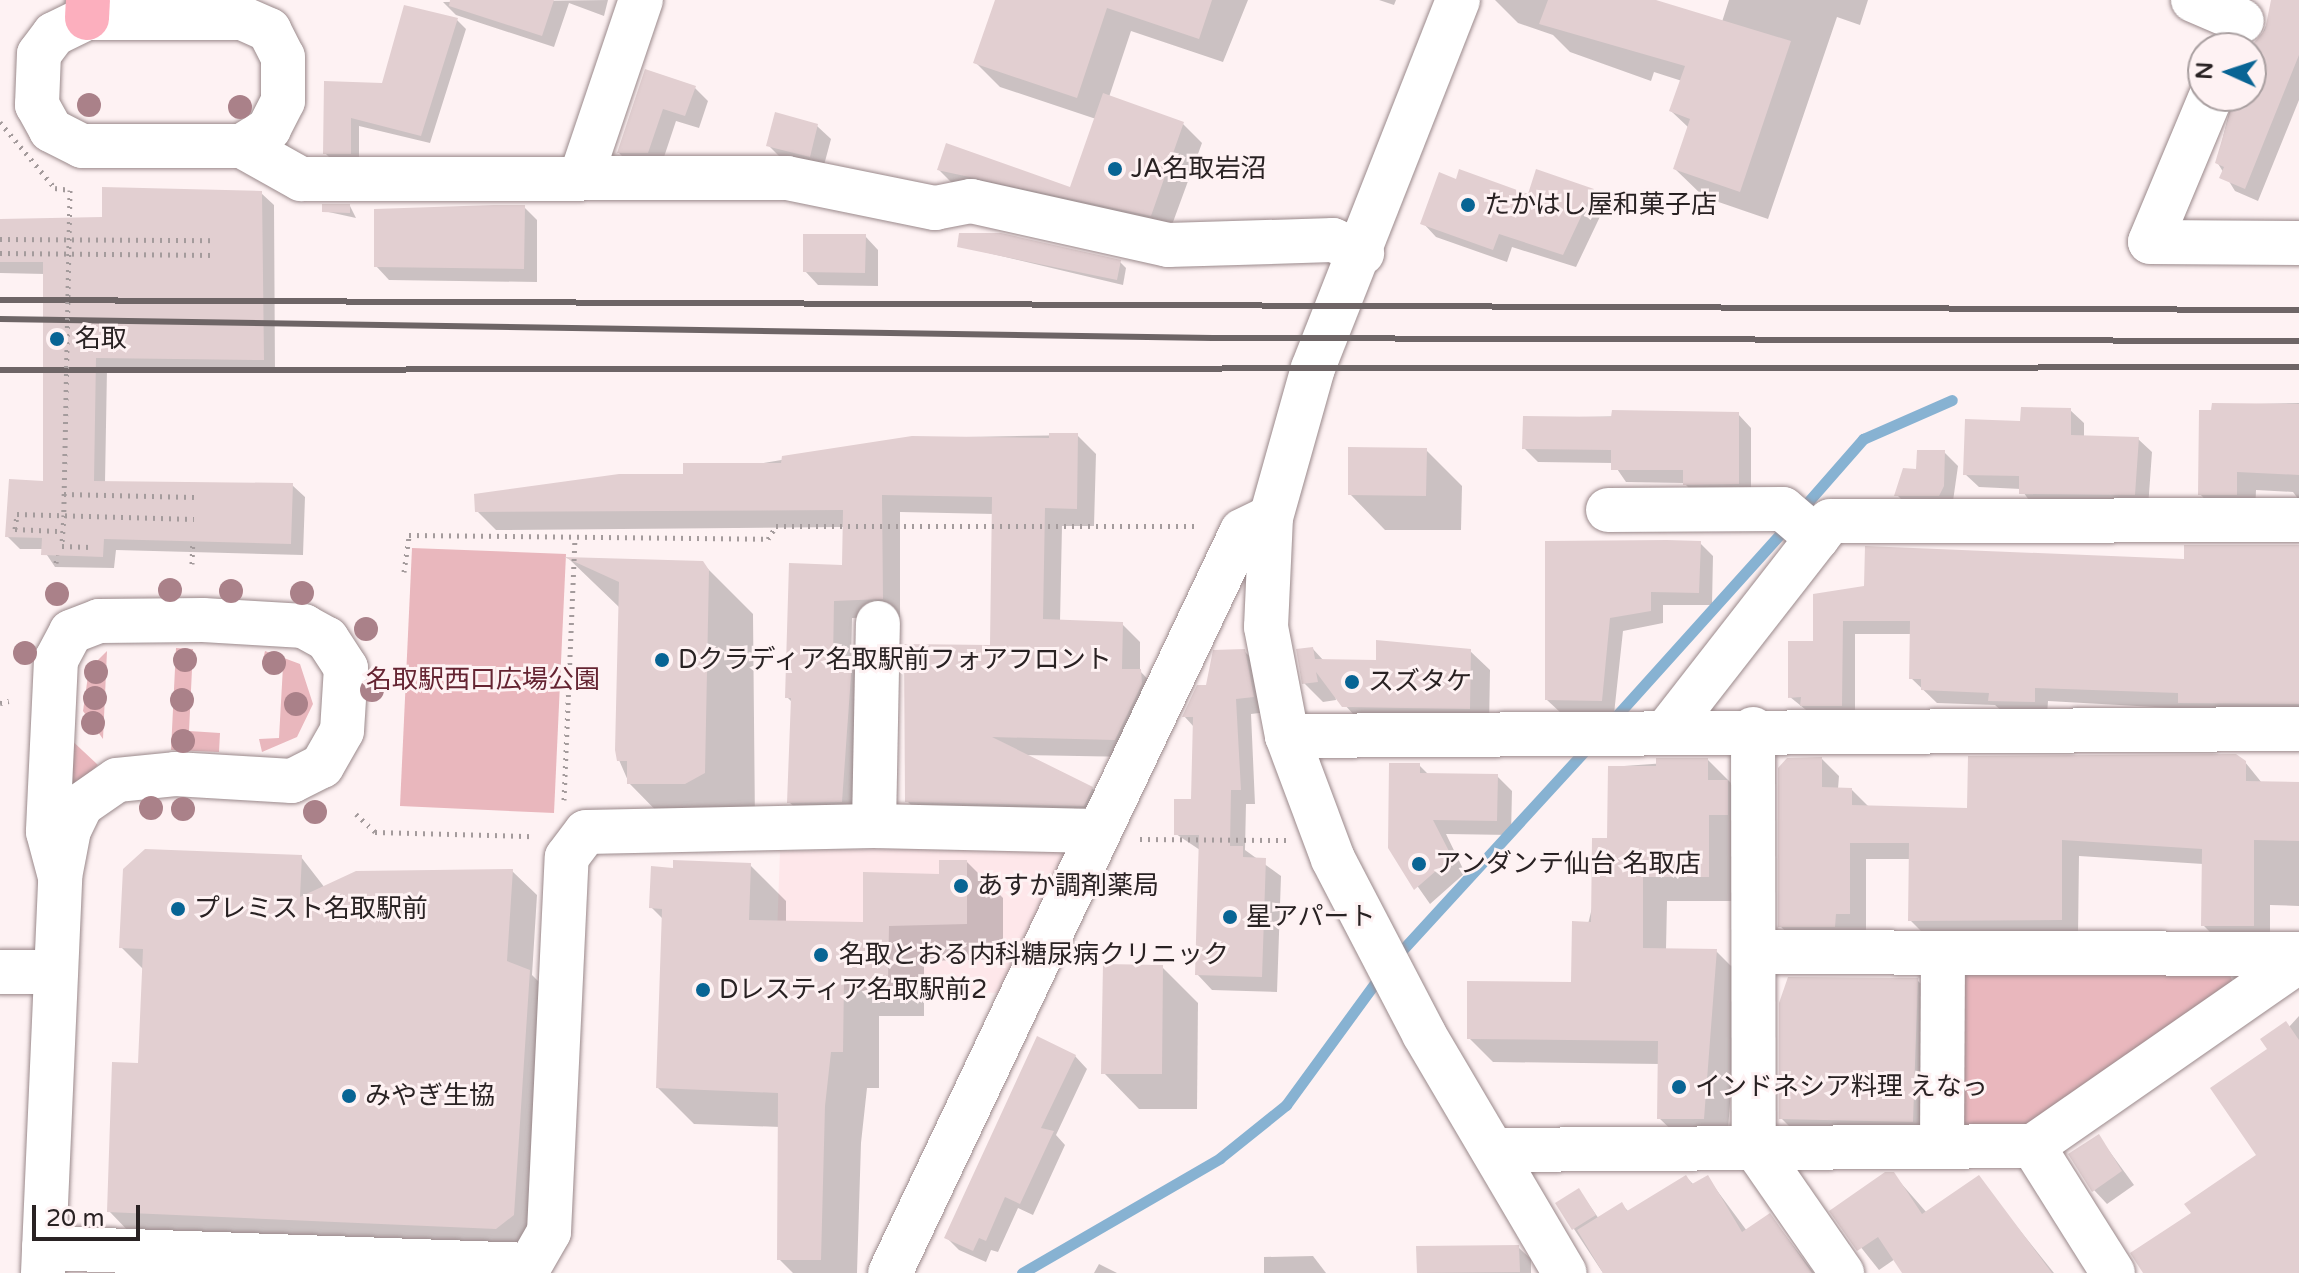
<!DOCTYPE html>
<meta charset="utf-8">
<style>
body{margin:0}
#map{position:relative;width:2299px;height:1273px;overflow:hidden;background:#fef2f3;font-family:"Varela Round","Noto Sans JP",sans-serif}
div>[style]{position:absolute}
.built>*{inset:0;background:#fee7ea}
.green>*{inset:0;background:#e9b7bd}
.shadow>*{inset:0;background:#0003}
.stream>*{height:11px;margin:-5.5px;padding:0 5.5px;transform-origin:5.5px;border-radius:5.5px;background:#87b2d2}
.building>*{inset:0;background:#e2cfd1}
.path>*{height:5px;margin-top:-2.5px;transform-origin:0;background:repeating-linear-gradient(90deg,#a49b9c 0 2px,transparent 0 8px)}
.roads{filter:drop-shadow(0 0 2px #9a898b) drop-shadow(0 0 2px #9a898b)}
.minor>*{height:44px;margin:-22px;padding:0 22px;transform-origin:22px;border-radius:22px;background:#fff}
.major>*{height:44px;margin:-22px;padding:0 22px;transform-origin:22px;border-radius:22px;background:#fcafbe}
.rail>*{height:6px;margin:-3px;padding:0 3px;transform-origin:3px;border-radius:3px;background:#6e6566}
.path-bridge>*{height:5px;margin-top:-2.5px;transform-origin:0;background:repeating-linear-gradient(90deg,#a49b9c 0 2px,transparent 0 8px)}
.trees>*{width:24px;height:24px;margin:-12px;border-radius:50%;background:#aa8189}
.dots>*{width:22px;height:22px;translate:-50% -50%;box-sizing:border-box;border:4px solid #fef2f3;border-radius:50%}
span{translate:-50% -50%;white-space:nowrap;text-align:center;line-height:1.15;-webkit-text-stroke:6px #fef2f3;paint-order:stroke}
.poi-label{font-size:26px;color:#292223}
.left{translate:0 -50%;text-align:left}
.park-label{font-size:26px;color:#652432}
.north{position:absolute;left:2187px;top:32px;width:80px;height:80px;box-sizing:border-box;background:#fef2f3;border:2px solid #a99fa0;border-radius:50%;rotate:273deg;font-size:22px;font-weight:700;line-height:32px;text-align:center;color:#292223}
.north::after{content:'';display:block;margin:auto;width:28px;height:36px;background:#086494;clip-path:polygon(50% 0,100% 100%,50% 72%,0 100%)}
.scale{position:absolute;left:32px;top:1205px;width:108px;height:36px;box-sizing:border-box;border:4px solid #292223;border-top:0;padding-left:10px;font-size:24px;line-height:28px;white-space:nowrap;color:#292223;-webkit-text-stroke:6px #fef2f3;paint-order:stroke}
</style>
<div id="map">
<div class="built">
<div style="clip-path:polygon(1074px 846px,1002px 993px,775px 989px,780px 851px)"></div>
</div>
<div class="green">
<div style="clip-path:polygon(412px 548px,566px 554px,554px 813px,400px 806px)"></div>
<div style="clip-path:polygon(176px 648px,193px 649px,189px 731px,220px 733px,219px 752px,171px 750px)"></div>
<div style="clip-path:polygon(107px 651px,103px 739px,83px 711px,89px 669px)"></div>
<div style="clip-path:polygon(265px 651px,300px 664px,313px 704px,297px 737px,262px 752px,259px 739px,279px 738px,283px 666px,262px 664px)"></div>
<div style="clip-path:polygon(67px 736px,98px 765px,70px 791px)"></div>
<div style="clip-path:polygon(1971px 965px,2227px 966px,2234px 986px,2031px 1130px,1967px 1129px,1954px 1115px,1956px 984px)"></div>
</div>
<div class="shadow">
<div style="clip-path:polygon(608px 0,604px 16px,569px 3px,554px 47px,456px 15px,443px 2px)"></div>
<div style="clip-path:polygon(997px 0,1248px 0,1223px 62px,1131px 31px,1109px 97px,1183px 124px,1202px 143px,1169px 233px,957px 188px,939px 170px,1071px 190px,1096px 119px,1000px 87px,976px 63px)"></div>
<div style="clip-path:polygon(1379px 0,1396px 0,1394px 5px)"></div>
<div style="clip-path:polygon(1495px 0,1650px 0,1721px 25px,1729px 0,1868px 0,1860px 25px,1837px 17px,1768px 219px,1704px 197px,1675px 169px,1689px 128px,1671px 111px,1682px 81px,1654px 72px,1651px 81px,1570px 52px,1553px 35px,1518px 23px)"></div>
<div style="clip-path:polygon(2277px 0,2299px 0,2299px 100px,2258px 201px,2235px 191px,2217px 162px,2233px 96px,2251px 96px,2251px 60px)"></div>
<div style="clip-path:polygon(457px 20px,466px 29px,430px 143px,359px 126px,359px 162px,334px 162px,325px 153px,326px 83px,384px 85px)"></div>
<div style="clip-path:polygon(647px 71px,695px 88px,708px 101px,699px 128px,676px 121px,661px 166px,632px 166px,619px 153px)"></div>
<div style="clip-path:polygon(817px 126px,831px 139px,823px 169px,781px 158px,768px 145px)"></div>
<div style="clip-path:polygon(1458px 181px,1529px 197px,1593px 190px,1606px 204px,1576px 267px,1512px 247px,1507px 262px,1436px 237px,1423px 223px)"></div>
<div style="clip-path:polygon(261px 193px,274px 205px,275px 372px,107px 369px,105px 483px,292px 485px,305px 497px,303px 555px,116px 550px,114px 568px,55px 567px,43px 549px,20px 549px,7px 536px,45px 483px,45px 274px,0 273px,0 221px,104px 219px)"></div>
<div style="clip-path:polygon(350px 206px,356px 218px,324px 211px)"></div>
<div style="clip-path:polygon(524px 207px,537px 220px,537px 282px,389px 280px,376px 266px)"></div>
<div style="clip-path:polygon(865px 236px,878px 250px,878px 286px,818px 285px,805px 271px)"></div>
<div style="clip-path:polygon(959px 246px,1120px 262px,1126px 268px,1123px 285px)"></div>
<div style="clip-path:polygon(2299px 403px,2299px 500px,2293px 492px,2256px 490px,2255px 514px,2219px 514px,2200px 494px,2213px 405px)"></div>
<div style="clip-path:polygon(2070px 410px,2084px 423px,2084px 437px,2138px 439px,2152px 452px,2148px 508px,2034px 507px,2021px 489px,1979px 487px,1965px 474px,2022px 423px)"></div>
<div style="clip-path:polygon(1738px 414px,1751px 428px,1751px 497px,1698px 497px,1684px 483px,1626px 482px,1613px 463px,1538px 462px,1524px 448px,1525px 418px)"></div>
<div style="clip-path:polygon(1077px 435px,1096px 454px,1094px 526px,1062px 526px,1060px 622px,1122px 624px,1140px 642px,1140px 671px,1158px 690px,1133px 757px,1023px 755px,1092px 788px,1110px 807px,1102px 823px,925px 819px,907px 801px,992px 647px,994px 514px,900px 512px,900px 617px,852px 618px,851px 663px,870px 682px,860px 819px,808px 820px,789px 802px,793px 703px,787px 697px,844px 567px,845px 527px,496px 530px,477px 511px,912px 438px)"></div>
<div style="clip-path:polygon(1426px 450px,1462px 486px,1461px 530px,1385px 530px,1350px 494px)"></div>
<div style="clip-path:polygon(1944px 452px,1958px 466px,1952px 508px,1910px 508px,1897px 495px)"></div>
<div style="clip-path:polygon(1547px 543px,1700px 543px,1713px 556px,1712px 605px,1663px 605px,1663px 623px,1623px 631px,1614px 714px,1561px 713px,1547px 700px)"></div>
<div style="clip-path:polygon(2299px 545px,2299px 715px,2048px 701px,2047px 715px,2004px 713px,1995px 705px,1937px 703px,1911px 678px,1912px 634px,1855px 634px,1855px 718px,1816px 718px,1790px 697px,1814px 643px,1815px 596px,2186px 561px,2186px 547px)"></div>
<div style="clip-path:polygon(569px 559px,702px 563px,753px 614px,755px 824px,679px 834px,629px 783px,619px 760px,620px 608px)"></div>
<div style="clip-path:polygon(1313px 649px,1324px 661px,1378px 662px,1470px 651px,1490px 670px,1489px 727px,1363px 725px,1335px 694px,1336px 700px,1323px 702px,1304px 683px)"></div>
<div style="clip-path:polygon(1244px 651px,1260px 667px,1268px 712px,1251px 714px,1255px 804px,1246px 804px,1245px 850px,1281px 876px,1277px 992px,1212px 990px,1197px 974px,1200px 850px,1176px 834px,1193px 801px,1194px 727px,1184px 716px)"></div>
<div style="clip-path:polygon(1822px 759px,1839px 776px,1838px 789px,1852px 790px,1869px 807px,1969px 810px,2245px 762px,2262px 783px,2299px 784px,2299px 906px,2270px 905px,2270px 943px,2220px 942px,2203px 925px,2203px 864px,2079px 856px,2078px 936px,1927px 937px,1910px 920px,1910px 859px,1866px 859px,1866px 930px,1852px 930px,1852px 944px,1798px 943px,1780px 926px)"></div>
<div style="clip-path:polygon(1708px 760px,1732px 784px,1733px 901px,1667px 901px,1666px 950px,1716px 951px,1740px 975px,1727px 1142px,1684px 1142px,1659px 1118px,1660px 1064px,1493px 1062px,1469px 1038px,1573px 984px,1609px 840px,1610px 767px)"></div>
<div style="clip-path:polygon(1419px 765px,1429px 775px,1497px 776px,1512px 791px,1511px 835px,1446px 834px,1465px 873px,1430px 904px,1390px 847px)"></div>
<div style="clip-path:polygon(301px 857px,325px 888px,512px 871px,537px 895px,532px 975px,554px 997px,537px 1239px,521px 1252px,133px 1236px,109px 1211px,140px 1066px,144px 970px,121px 947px)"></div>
<div style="clip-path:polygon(967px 862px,1003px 898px,1003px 959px,924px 961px,924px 1016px,879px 1016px,879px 1088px,867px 1088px,861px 1143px,857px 1273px,793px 1273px,779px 1259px,780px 1127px,694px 1124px,658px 1088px,664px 920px,651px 907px,675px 870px,750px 865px,786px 901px,786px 923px,864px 924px)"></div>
<div style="clip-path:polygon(1162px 967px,1198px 1003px,1197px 1109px,1139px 1109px,1104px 1073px)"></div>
<div style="clip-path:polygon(1917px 980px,1930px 993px,1926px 1134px,1794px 1131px,1781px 1118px)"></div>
<div style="clip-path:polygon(2299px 1016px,2299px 1273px,2144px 1273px,2194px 1214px,2259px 1155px,2269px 1049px)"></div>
<div style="clip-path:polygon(1075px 1056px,1087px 1069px,1056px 1135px,1065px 1145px,1033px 1215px,1018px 1208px,998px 1252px,991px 1250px,986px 1262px,959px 1250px,946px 1237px)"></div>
<div style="clip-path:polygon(2099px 1137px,2134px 1185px,2107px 1204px,2094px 1190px)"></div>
<div style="clip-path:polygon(1893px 1174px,1927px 1213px,1978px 1178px,2054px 1273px,1905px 1273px,1895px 1259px,1879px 1270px,1832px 1211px)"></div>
<div style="clip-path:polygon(1686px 1177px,1694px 1185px,1707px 1177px,1747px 1231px,1770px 1215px,1814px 1273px,1603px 1273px,1574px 1229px,1579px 1190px,1599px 1219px,1622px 1205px,1629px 1212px)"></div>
<div style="clip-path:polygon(1518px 1247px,1531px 1259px,1531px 1273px,1419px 1273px,1418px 1248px)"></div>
<div style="clip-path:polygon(1313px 1256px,1326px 1273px,1264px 1273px,1264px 1257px)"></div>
<div style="clip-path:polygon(1099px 1264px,1117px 1273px,1094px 1273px)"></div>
</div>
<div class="stream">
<div style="left:1800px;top:511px;width:96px;rotate:-48.8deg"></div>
<div style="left:1863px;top:439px;width:97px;rotate:-23.7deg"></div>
<div style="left:1610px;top:723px;width:268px;rotate:-48deg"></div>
<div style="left:1394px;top:959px;width:287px;rotate:-47.5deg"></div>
<div style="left:1022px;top:1273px;width:229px;rotate:-30.1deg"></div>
<div style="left:1220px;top:1158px;width:85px;rotate:-38.8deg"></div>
<div style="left:1286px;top:1105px;width:165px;rotate:-53.9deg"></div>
</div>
<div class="building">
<div style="clip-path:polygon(450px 0,554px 0,542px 36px,449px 6px)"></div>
<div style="clip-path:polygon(995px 0,1212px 0,1199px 39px,1107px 8px,1077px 98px,973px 63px)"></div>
<div style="clip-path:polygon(1548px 0,1656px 0,1791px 41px,1740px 192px,1673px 169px,1690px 119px,1669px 111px,1685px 66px,1539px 24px)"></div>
<div style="clip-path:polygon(2271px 0,2299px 0,2299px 55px,2245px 189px,2219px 178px,2224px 167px,2215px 163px,2235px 96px,2251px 96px,2251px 46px,2265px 30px)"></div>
<div style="clip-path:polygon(404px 5px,458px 18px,421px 136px,351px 118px,351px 154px,323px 154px,324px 81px,382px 83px)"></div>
<div style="clip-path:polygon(645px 69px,696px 86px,685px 116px,663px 109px,648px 153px,617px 153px)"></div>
<div style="clip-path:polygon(1103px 93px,1184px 122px,1151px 216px,937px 170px,946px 143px,1070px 187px)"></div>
<div style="clip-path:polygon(775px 112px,818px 124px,810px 157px,766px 146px)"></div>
<div style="clip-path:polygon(1459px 169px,1528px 194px,1536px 169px,1594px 189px,1563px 255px,1499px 234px,1493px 250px,1420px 224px,1439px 172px,1456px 179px)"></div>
<div style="clip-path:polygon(102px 187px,262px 191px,264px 360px,96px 358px,94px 481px,293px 483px,291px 544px,104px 539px,103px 557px,76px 556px,41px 555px,42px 538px,5px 537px,9px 479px,43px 481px,43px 262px,0 262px,0 219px,102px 217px)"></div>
<div style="clip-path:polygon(322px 204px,350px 204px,350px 213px,322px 212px)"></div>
<div style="clip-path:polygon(494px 205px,525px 205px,524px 269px,374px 267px,374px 209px)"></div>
<div style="clip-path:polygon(959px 233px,1001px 233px,1121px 260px,1117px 280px,957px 247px)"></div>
<div style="clip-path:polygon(803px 234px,866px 234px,865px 273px,803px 272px)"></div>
<div style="clip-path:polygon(2212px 403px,2299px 404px,2299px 475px,2237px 472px,2237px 495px,2198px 495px,2199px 410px,2211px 410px)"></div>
<div style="clip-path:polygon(2021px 407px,2071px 408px,2071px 435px,2139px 437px,2135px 495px,2019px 494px,2019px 476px,1963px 475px,1965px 419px,2020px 421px)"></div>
<div style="clip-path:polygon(1612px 410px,1739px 412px,1739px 484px,1683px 485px,1683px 470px,1611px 470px,1611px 450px,1522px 449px,1523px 416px,1611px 417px)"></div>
<div style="clip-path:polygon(1049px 433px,1078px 433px,1077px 509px,1045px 508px,1043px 619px,1123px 622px,1122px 669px,1141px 669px,1142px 684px,1115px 740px,992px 737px,1093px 787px,1084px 806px,905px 802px,904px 644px,990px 645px,992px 497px,882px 495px,883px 599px,834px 601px,833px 661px,852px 662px,842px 802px,787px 803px,791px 698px,785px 698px,789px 563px,842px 565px,843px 510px,475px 512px,474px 494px,619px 474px,683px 474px,683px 463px,781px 463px,782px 456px,912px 436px,1049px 438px)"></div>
<div style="clip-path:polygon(1348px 447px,1427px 448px,1426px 496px,1348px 495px)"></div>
<div style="clip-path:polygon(1917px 450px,1945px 450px,1944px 486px,1939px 496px,1894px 496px,1903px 468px,1916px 469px)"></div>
<div style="clip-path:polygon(1667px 540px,1701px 541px,1699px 593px,1651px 592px,1651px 611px,1610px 618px,1602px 701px,1545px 700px,1545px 541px)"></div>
<div style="clip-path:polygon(2184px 545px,2299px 545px,2299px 704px,2178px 703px,2178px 693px,2035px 688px,2035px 702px,1988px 701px,1989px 693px,1921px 690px,1921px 679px,1909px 679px,1910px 621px,1843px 621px,1842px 706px,1800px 706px,1801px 697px,1788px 698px,1788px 641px,1813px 641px,1813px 594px,1864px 586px,1865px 546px,2184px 559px)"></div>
<div style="clip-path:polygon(564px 557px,703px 561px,709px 570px,705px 773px,685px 784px,627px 784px,627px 761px,617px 761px,615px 750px,619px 582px)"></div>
<div style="clip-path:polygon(1376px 640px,1471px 649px,1470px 709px,1342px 707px,1316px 672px,1318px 682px,1302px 684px,1296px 649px,1313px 647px,1315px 659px,1376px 660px)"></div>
<div style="clip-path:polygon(1245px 649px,1254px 697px,1236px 699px,1241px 790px,1231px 790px,1230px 846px,1243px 846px,1243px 857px,1266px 858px,1262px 977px,1195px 975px,1199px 835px,1174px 835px,1174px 799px,1191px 799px,1193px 717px,1182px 717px,1197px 685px,1206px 685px,1213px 650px)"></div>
<div style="clip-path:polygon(2236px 754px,2246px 761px,2246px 781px,2299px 782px,2299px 841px,2254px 840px,2254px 926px,2201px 926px,2202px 849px,2062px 840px,2062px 920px,1908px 921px,1909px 843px,1850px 843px,1850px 914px,1836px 914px,1835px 927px,1778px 927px,1778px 768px,1787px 758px,1822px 757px,1822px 787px,1852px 788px,1852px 805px,1967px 808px,1968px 756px)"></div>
<div style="clip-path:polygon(1656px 758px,1708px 758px,1708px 780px,1728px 780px,1728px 815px,1709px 815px,1709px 877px,1643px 877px,1643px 948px,1717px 949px,1704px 1119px,1657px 1119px,1658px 1041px,1467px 1039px,1467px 981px,1571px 982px,1572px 921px,1591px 922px,1592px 838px,1607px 838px,1608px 766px,1656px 766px)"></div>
<div style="clip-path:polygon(1389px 763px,1420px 763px,1420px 773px,1498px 774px,1497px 821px,1433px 820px,1452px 857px,1414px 890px,1388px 848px)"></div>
<div style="clip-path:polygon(145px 849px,302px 855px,300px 897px,356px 871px,513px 869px,507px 961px,530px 970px,514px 1215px,496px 1229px,107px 1212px,112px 1062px,138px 1063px,143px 949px,119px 948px,123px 869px)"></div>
<div style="clip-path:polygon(673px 860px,751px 863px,749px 920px,863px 922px,863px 872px,939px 874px,939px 860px,967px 860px,967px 924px,889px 926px,888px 981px,844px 980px,843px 1052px,831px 1052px,825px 1106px,821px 1260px,777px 1260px,778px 1093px,656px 1088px,662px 909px,649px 908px,651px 866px,673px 868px)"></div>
<div style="clip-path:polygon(1103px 964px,1163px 965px,1162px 1074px,1101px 1074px)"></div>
<div style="clip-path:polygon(1788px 977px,1918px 978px,1913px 1122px,1779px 1119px,1779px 1003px)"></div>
<div style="clip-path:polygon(2286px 1021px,2299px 1040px,2299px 1273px,2143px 1273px,2130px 1253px,2191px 1213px,2184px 1204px,2256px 1155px,2210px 1088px,2267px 1049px,2260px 1039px)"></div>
<div style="clip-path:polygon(1037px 1036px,1076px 1055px,1041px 1128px,1054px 1131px,1020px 1204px,1005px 1197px,986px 1241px,979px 1238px,973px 1251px,944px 1238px)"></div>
<div style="clip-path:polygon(2099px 1134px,2122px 1171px,2092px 1192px,2068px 1154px)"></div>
<div style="clip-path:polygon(1885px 1172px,1894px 1172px,1922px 1214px,1979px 1175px,2052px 1273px,1902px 1273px,1878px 1237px,1857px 1251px,1829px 1211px)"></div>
<div style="clip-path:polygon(1686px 1175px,1692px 1184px,1708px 1175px,1742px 1232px,1770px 1213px,1812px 1273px,1603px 1273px,1577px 1230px,1622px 1202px,1627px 1211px)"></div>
<div style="clip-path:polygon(1579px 1188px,1596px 1215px,1572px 1230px,1555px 1203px)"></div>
<div style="clip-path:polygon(1519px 1245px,1520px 1272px,1417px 1273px,1416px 1246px)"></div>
</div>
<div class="path">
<div style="left:0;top:239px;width:216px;rotate:0.3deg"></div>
<div style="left:0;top:253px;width:216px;rotate:0.5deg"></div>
<div style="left:64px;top:494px;width:130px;rotate:1.3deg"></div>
<div style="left:64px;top:515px;width:31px;rotate:94deg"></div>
<div style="left:62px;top:546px;width:29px;rotate:2deg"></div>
<div style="left:57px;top:531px;width:42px;rotate:-177.3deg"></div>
<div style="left:15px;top:529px;width:15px;rotate:-82deg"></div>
<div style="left:17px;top:514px;width:177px;rotate:1.6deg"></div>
<div style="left:56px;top:563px;width:8px;rotate:-83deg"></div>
<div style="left:192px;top:564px;width:23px;rotate:-88deg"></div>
<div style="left:404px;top:572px;width:37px;rotate:-82deg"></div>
<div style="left:409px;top:535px;width:359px;rotate:0.6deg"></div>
<div style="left:768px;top:539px;width:15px;rotate:-58deg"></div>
<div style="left:776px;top:526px;width:424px"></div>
<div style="left:0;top:703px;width:9px;rotate:-13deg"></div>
<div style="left:564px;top:800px;width:263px;rotate:-87.6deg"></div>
<div style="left:356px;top:814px;width:26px;rotate:43deg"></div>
<div style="left:375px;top:832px;width:158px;rotate:1.5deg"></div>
<div style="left:1140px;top:839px;width:146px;rotate:0.4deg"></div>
</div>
<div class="roads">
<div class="minor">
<div style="left:1458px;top:0;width:396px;rotate:111.5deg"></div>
<div style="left:1313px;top:368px;width:155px;rotate:105.7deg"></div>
<div style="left:1271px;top:517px;width:110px;rotate:92.6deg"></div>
<div style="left:1266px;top:627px;width:111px;rotate:79.1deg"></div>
<div style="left:1287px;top:736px;width:131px;rotate:69.5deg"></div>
<div style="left:1333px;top:859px;width:197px;rotate:62.5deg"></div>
<div style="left:1424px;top:1034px;width:277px;rotate:59.5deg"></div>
<div style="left:2193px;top:0;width:53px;rotate:23.2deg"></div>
<div style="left:87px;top:18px;width:155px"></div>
<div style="left:242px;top:18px;width:30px;rotate:24deg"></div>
<div style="left:269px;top:30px;width:30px;rotate:63deg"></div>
<div style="left:283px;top:57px;width:44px;rotate:90deg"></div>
<div style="left:283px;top:101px;width:31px;rotate:117deg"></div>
<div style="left:269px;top:129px;width:32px;rotate:148deg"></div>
<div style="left:242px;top:146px;width:160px;rotate:180deg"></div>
<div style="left:82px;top:146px;width:35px;rotate:-153deg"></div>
<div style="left:51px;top:130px;width:29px;rotate:-119deg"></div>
<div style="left:37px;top:105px;width:51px;rotate:-87.8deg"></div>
<div style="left:39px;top:54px;width:25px;rotate:-53deg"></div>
<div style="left:54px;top:34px;width:37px;rotate:-26deg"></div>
<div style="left:2211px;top:96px;width:158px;rotate:112.7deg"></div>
<div style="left:2150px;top:242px;width:149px;rotate:0.4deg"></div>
<div style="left:242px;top:146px;width:68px;rotate:29.2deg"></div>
<div style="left:301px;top:179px;width:486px;rotate:-0.1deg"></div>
<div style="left:787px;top:178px;width:151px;rotate:11.5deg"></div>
<div style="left:935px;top:208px;width:37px;rotate:-11deg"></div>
<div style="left:971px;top:201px;width:202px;rotate:12.6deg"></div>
<div style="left:1168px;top:245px;width:165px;rotate:-1.7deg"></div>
<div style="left:1333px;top:240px;width:32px;rotate:24deg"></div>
<div style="left:582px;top:174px;width:184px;rotate:-71.3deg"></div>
<div style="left:1608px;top:510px;width:175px;rotate:-0.3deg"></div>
<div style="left:1783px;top:509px;width:45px;rotate:40.5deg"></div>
<div style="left:1753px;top:729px;width:417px;rotate:89.9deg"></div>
<div style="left:1754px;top:1146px;width:155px;rotate:55.3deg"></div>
<div style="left:1666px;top:732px;width:267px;rotate:-52.1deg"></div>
<div style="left:1830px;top:521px;width:469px;rotate:-0.1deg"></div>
<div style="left:1287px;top:736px;width:1012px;rotate:-0.4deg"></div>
<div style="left:874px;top:826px;width:203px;rotate:-88.9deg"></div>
<div style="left:1754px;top:952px;width:545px;rotate:0.21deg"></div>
<div style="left:0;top:972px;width:56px"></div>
<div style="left:1942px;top:1146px;width:193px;rotate:-89.7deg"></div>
<div style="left:2033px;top:1146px;width:150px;rotate:57.8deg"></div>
<div style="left:1493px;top:1150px;width:540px;rotate:-0.42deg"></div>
<div style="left:2033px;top:1146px;width:324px;rotate:-34.8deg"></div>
<div style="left:44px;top:1248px;width:486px;rotate:2deg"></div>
<div style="left:530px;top:1265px;width:38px;rotate:-60deg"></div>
<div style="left:549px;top:1232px;width:375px;rotate:-87.3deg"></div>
<div style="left:567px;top:857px;width:31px;rotate:-53deg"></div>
<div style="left:586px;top:832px;width:288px;rotate:-1.2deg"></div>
<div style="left:874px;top:826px;width:225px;rotate:1.3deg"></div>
<div style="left:43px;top:1273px;width:396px;rotate:-87.5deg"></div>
<div style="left:60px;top:877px;width:48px;rotate:-79.2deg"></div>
<div style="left:69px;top:830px;width:28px;rotate:-64deg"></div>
<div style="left:81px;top:805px;width:44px;rotate:-34.8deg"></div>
<div style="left:117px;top:780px;width:58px;rotate:-5.9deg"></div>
<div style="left:175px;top:774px;width:117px;rotate:3.4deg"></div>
<div style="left:292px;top:781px;width:34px;rotate:-27deg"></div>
<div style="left:322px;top:766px;width:40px;rotate:-60.3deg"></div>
<div style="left:342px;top:731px;width:63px;rotate:-86.4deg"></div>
<div style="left:346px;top:668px;width:35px;rotate:-123deg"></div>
<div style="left:327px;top:639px;width:26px;rotate:-151deg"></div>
<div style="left:304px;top:626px;width:101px;rotate:-176.6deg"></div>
<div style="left:203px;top:620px;width:104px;rotate:179.4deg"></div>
<div style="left:99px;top:621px;width:30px;rotate:159deg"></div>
<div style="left:71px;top:632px;width:32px;rotate:118deg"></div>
<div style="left:56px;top:660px;width:172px;rotate:92.7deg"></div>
<div style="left:48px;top:832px;width:47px;rotate:75.1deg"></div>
<div style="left:890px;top:1273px;width:821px;rotate:-64.62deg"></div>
<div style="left:1242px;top:531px;width:32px;rotate:-26deg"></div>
</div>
<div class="major">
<div style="left:87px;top:18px;width:18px;rotate:-87deg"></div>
</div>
</div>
<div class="rail">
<div style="left:0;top:300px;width:2299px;rotate:0.25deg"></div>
<div style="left:0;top:319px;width:1213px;rotate:0.9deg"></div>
<div style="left:1213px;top:338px;width:1086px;rotate:0.16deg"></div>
<div style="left:0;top:370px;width:2299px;rotate:-0.07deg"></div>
</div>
<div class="path-bridge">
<div style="left:0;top:122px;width:86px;rotate:50.2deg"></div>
<div style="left:55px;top:188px;width:15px;rotate:8deg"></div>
<div style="left:70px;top:190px;width:325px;rotate:91.1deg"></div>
</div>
<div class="trees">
<div style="left:89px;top:105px"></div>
<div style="left:240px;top:107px"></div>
<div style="left:170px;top:590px"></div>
<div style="left:231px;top:591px"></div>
<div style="left:302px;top:593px"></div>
<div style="left:57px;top:594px"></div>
<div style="left:366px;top:629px"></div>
<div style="left:25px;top:653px"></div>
<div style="left:185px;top:660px"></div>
<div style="left:274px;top:663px"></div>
<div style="left:96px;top:672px"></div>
<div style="left:372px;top:690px"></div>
<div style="left:95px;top:698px"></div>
<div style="left:182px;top:700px"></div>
<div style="left:296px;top:704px"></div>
<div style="left:93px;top:723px"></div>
<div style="left:183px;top:741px"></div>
<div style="left:151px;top:808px"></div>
<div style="left:183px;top:809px"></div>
<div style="left:315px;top:812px"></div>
</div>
<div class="dots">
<div style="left:1115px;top:169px;background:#086494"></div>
<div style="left:1468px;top:205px;background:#086494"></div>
<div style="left:57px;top:339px;background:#086494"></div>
<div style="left:662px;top:660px;background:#086494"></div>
<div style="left:1352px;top:682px;background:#086494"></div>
<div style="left:1419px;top:864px;background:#086494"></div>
<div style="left:961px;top:886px;background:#086494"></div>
<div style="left:178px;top:909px;background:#086494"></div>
<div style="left:1230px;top:917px;background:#086494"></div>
<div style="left:821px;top:955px;background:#086494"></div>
<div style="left:703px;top:990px;background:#086494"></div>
<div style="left:1679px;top:1087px;background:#086494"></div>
<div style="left:349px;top:1096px;background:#086494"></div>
</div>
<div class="poi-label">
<span class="left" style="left:1131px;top:169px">JA名取岩沼</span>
<span class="left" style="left:1484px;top:205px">たかはし屋和菓子店</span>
<span class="left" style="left:75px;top:339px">名取</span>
<span class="left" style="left:678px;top:660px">Dクラディア名取駅前フォアフロント</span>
<span class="left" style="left:1368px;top:682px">スズタケ</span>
<span class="left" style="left:1435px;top:864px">アンダンテ仙台 名取店</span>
<span class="left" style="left:977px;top:886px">あすか調剤薬局</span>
<span class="left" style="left:194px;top:909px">プレミスト名取駅前</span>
<span class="left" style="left:1246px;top:917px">星アパート</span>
<span class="left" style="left:839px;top:955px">名取とおる内科糖尿病クリニック</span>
<span class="left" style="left:719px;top:990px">Dレスティア名取駅前2</span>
<span class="left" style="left:1695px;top:1087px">インドネシア料理 えなっ</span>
<span class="left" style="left:365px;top:1096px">みやぎ生協</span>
</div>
<div class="park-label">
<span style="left:483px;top:680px">名取駅西口広場公園</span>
</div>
<div class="north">N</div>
<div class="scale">20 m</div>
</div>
